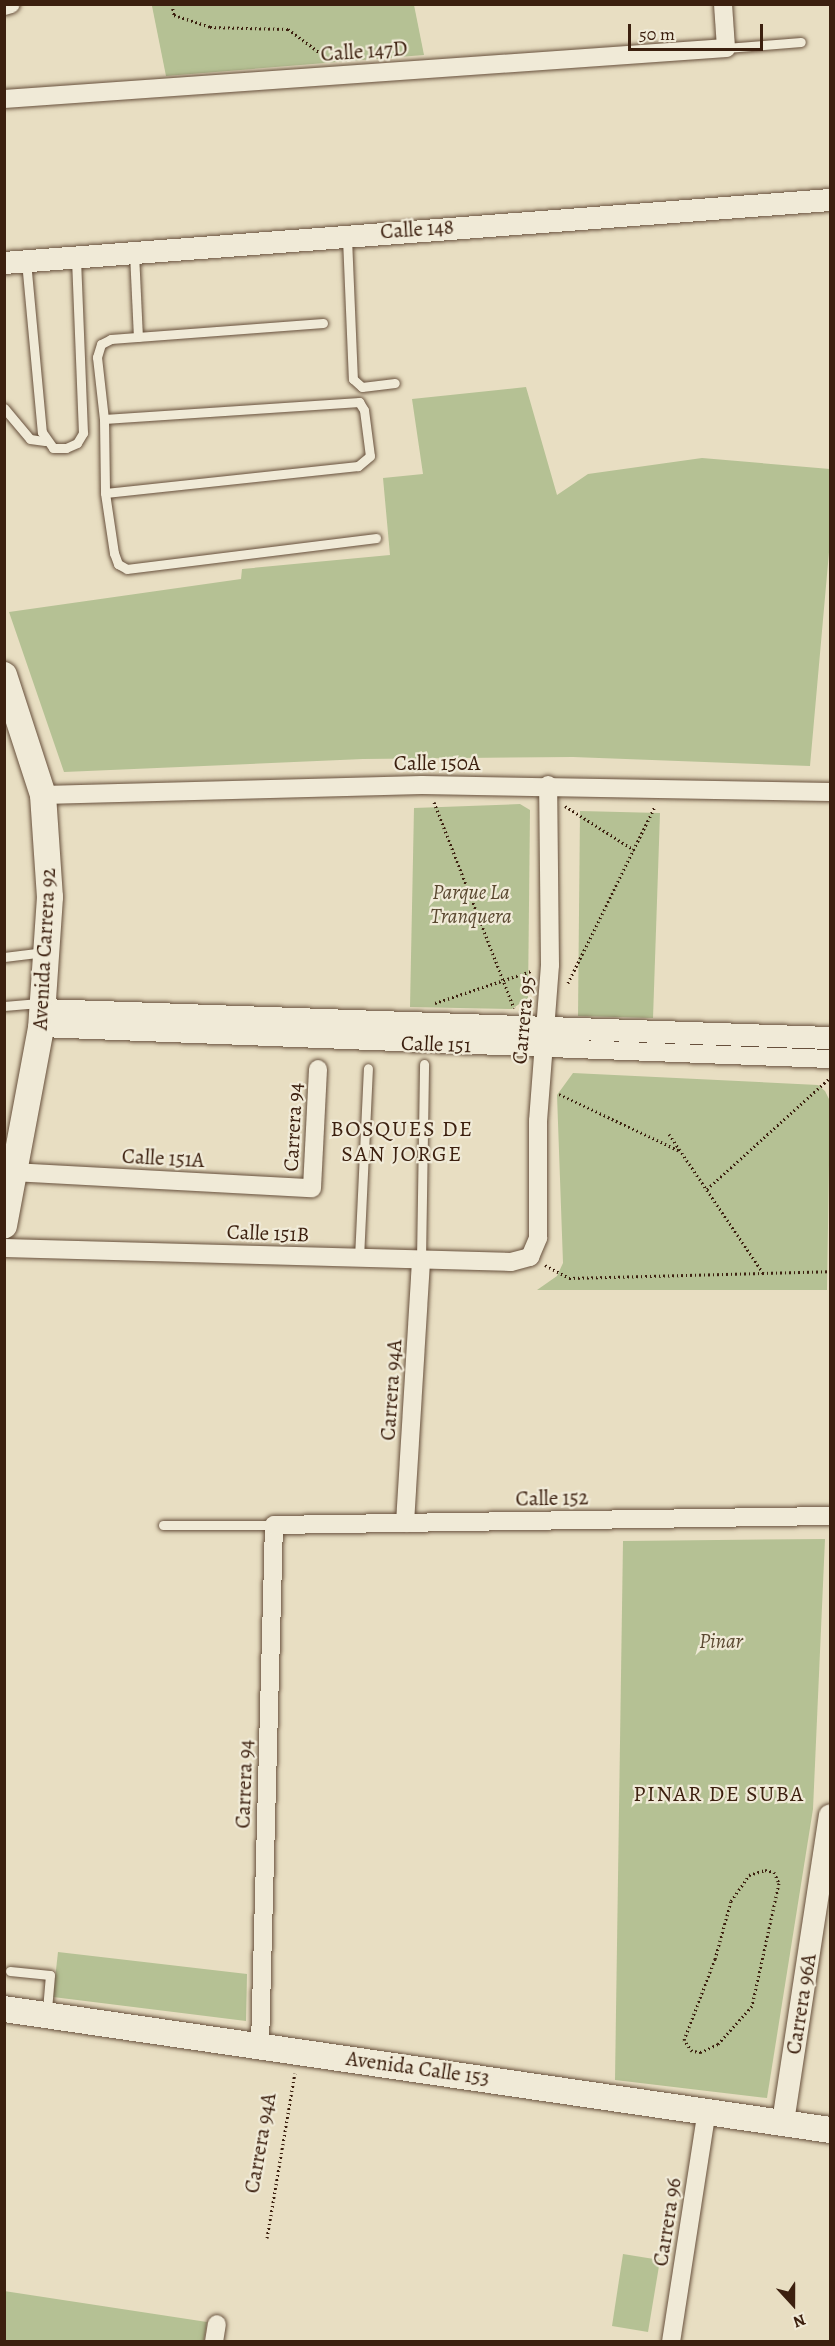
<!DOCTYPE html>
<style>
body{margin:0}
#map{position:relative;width:835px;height:2346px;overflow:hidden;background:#e8dec2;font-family:Alegreya,serif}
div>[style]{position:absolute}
.green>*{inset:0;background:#b5c194}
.path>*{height:3px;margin-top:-1.5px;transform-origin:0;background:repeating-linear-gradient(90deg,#3c200f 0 1.5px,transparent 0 4.5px)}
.roads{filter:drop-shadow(0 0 2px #67503c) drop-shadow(0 0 2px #67503c)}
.service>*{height:9px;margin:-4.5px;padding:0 4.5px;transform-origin:4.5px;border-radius:4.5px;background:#f0ead7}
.minor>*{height:18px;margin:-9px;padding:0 9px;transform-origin:9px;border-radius:9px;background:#f0ead7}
.tertiary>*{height:22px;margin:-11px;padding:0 11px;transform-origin:11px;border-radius:11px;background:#f0ead7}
.secondary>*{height:26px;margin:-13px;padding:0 13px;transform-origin:13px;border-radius:13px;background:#f0ead7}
span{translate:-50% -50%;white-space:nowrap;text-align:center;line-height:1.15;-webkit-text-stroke:4.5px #f0ead7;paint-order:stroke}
.street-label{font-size:21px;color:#3c200f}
.park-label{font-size:21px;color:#5a4830;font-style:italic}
.neighbourhood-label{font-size:22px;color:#3c200f;letter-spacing:1.5px}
.frame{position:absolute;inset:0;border:6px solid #3c200f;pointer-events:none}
.north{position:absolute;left:763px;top:2274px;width:60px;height:60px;-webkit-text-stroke:4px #f0ead7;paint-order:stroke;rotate:159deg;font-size:16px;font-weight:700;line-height:24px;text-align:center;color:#3c200f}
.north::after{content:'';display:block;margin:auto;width:21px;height:27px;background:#3c200f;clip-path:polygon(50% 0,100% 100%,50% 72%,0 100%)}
.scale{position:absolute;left:628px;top:24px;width:135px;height:27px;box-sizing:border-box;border:3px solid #3c200f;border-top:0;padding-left:8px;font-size:18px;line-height:21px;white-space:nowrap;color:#3c200f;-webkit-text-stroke:4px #f0ead7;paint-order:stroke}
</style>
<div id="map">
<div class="green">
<div style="clip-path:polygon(160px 5px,414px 5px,424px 55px,166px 76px,152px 6px)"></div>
<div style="clip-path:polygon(526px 387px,557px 495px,588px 474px,702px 458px,830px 469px,830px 541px,810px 766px,573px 757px,363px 759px,64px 772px,9px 612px,241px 579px,242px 569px,390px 555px,383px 478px,423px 474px,412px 399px)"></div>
<div style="clip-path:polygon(520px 804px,530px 810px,528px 998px,512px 1009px,410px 1007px,414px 808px)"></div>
<div style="clip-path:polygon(580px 811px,660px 813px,653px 1018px,578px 1016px)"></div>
<div style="clip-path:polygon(573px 1073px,818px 1085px,825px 1091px,830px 1101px,827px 1290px,537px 1290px,557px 1276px,563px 1263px,557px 1095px)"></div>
<div style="clip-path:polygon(825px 1539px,813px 1809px,767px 2098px,615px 2080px,623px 1541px)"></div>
<div style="clip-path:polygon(58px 1952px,247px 1974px,246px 2021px,53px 1997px)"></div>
<div style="clip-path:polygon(623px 2254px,660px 2260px,648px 2332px,612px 2326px)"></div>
<div style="clip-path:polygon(4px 2291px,207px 2322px,204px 2341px,5px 2341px)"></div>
</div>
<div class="path">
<div style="left:172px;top:4px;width:11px;rotate:80deg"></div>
<div style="left:174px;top:15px;width:38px;rotate:18deg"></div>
<div style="left:210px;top:27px;width:78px;rotate:1.5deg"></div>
<div style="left:288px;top:29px;width:49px;rotate:36.6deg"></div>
<div style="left:434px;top:802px;width:221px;rotate:68.8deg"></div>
<div style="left:565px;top:806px;width:82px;rotate:32.5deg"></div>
<div style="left:568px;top:983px;width:197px;rotate:-63.8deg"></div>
<div style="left:435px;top:1003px;width:101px;rotate:-18.4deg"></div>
<div style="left:559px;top:1094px;width:134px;rotate:25.2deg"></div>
<div style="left:669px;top:1134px;width:168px;rotate:55.9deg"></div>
<div style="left:707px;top:1189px;width:166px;rotate:-42.1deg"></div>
<div style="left:545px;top:1265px;width:27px;rotate:28deg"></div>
<div style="left:569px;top:1278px;width:261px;rotate:-1.5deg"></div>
<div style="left:765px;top:1870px;width:9px;rotate:13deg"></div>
<div style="left:774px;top:1872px;width:12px;rotate:66deg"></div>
<div style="left:779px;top:1883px;width:126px;rotate:102.4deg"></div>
<div style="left:752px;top:2006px;width:51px;rotate:131.8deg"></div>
<div style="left:718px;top:2044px;width:19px;rotate:155deg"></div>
<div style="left:701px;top:2052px;width:9px;rotate:-174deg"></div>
<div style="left:692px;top:2051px;width:14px;rotate:-126deg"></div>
<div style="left:684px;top:2040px;width:87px;rotate:-69.1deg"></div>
<div style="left:715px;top:1959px;width:60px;rotate:-74.6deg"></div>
<div style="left:731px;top:1901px;width:32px;rotate:-55deg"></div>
<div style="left:749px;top:1875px;width:17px;rotate:-17deg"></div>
<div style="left:267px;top:2238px;width:167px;rotate:-80.4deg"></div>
</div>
<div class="roads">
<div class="service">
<div style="left:726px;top:48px;width:75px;rotate:-4.6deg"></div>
<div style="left:347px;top:238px;width:141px;rotate:87.6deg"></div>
<div style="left:353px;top:379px;width:12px;rotate:42deg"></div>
<div style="left:362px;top:387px;width:33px;rotate:-7deg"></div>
<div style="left:134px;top:253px;width:84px;rotate:87.3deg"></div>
<div style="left:26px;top:261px;width:172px;rotate:84.7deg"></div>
<div style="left:42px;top:432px;width:19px;rotate:55deg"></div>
<div style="left:53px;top:448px;width:13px"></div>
<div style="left:66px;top:448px;width:12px;rotate:-24deg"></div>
<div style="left:77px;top:443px;width:12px;rotate:-59deg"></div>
<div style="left:83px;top:433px;width:174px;rotate:-92.3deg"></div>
<div style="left:323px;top:323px;width:213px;rotate:175.7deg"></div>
<div style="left:111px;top:339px;width:11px;rotate:153deg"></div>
<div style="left:101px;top:344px;width:14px;rotate:107deg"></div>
<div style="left:97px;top:357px;width:62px;rotate:83.6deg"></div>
<div style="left:104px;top:419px;width:74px;rotate:89.2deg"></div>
<div style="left:105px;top:493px;width:61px;rotate:81.5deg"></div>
<div style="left:114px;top:553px;width:12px;rotate:70deg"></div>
<div style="left:118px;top:564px;width:10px;rotate:29deg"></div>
<div style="left:127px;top:569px;width:251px;rotate:-7.1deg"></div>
<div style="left:4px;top:408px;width:40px;rotate:50deg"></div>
<div style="left:30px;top:439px;width:15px;rotate:8deg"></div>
<div style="left:104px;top:419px;width:256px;rotate:-3.8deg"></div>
<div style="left:359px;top:402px;width:9px;rotate:58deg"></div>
<div style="left:364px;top:410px;width:46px;rotate:82.6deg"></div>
<div style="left:370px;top:456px;width:16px;rotate:140deg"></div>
<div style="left:358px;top:466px;width:254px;rotate:173.9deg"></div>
<div style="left:4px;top:957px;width:41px;rotate:-7deg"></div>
<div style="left:4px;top:1006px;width:38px;rotate:-5deg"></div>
<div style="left:359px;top:1258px;width:190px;rotate:-87.3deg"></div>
<div style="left:421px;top:1260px;width:196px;rotate:-89.1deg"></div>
<div style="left:163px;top:1525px;width:111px"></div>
<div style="left:10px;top:1971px;width:40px;rotate:5.7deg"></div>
<div style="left:50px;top:1975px;width:38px;rotate:95deg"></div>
</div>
<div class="minor">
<div style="left:4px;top:6px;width:7px;rotate:-16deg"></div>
<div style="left:4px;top:99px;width:724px;rotate:-4.04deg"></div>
<div style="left:726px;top:48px;width:44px;rotate:-93.9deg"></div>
<div style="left:43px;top:795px;width:379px;rotate:-1.5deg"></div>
<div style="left:422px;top:785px;width:408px;rotate:1deg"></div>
<div style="left:41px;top:1028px;width:790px;rotate:2.25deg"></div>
<div style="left:12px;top:1172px;width:300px;rotate:3.1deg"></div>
<div style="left:312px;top:1188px;width:119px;rotate:-87.1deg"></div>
<div style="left:4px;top:1248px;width:507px;rotate:1.58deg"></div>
<div style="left:511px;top:1262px;width:20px;rotate:-15deg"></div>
<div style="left:530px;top:1257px;width:21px;rotate:-67deg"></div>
<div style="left:538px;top:1238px;width:117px;rotate:-90deg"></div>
<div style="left:538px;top:1121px;width:156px;rotate:-85.6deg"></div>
<div style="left:550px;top:965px;width:180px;rotate:-90.6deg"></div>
<div style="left:405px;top:1523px;width:263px;rotate:-86.5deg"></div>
<div style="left:260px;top:2045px;width:520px;rotate:-88.46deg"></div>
<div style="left:274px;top:1525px;width:556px;rotate:-0.93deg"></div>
<div style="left:214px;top:2342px;width:18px;rotate:-81deg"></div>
<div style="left:671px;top:2342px;width:235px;rotate:-81.2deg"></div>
</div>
<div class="tertiary">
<div style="left:4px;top:263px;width:828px;rotate:-4.36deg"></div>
<div style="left:43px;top:1010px;width:787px;rotate:2.04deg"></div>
<div style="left:783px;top:2122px;width:310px;rotate:-81.3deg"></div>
</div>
<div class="secondary">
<div style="left:4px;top:675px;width:126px;rotate:72deg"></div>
<div style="left:43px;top:795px;width:102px;rotate:86.1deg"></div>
<div style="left:50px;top:897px;width:131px;rotate:93.9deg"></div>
<div style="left:41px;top:1028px;width:201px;rotate:100.6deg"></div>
<div style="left:4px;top:2009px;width:835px;rotate:8.33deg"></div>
</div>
</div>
<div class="street-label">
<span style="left:364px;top:51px;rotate:-4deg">Calle 147D</span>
<span style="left:417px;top:229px;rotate:-4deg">Calle 148</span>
<span style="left:437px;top:763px">Calle 150A</span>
<span style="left:44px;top:949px;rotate:-87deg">Avenida Carrera 92</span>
<span style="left:523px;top:1020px;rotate:-85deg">Carrera 95</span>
<span style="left:436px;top:1044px;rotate:2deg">Calle 151</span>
<span style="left:293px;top:1127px;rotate:-87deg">Carrera 94</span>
<span style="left:163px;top:1158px;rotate:3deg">Calle 151A</span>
<span style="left:268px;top:1233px;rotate:2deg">Calle 151B</span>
<span style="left:391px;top:1390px;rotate:-86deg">Carrera 94A</span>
<span style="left:552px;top:1498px;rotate:-1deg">Calle 152</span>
<span style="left:244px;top:1784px;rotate:-88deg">Carrera 94</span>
<span style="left:801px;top:2004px;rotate:-81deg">Carrera 96A</span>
<span style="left:418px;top:2068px;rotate:8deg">Avenida Calle 153</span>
<span style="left:260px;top:2143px;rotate:-80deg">Carrera 94A</span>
<span style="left:667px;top:2222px;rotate:-81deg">Carrera 96</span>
</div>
<div class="park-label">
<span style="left:471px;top:904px">Parque La<br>Tranquera</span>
<span style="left:721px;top:1641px">Pinar</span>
</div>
<div class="neighbourhood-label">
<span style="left:402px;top:1142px">BOSQUES DE<br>SAN JORGE</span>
<span style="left:719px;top:1795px">PINAR DE SUBA</span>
</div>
<div class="frame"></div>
<div class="north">N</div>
<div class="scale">50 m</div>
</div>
